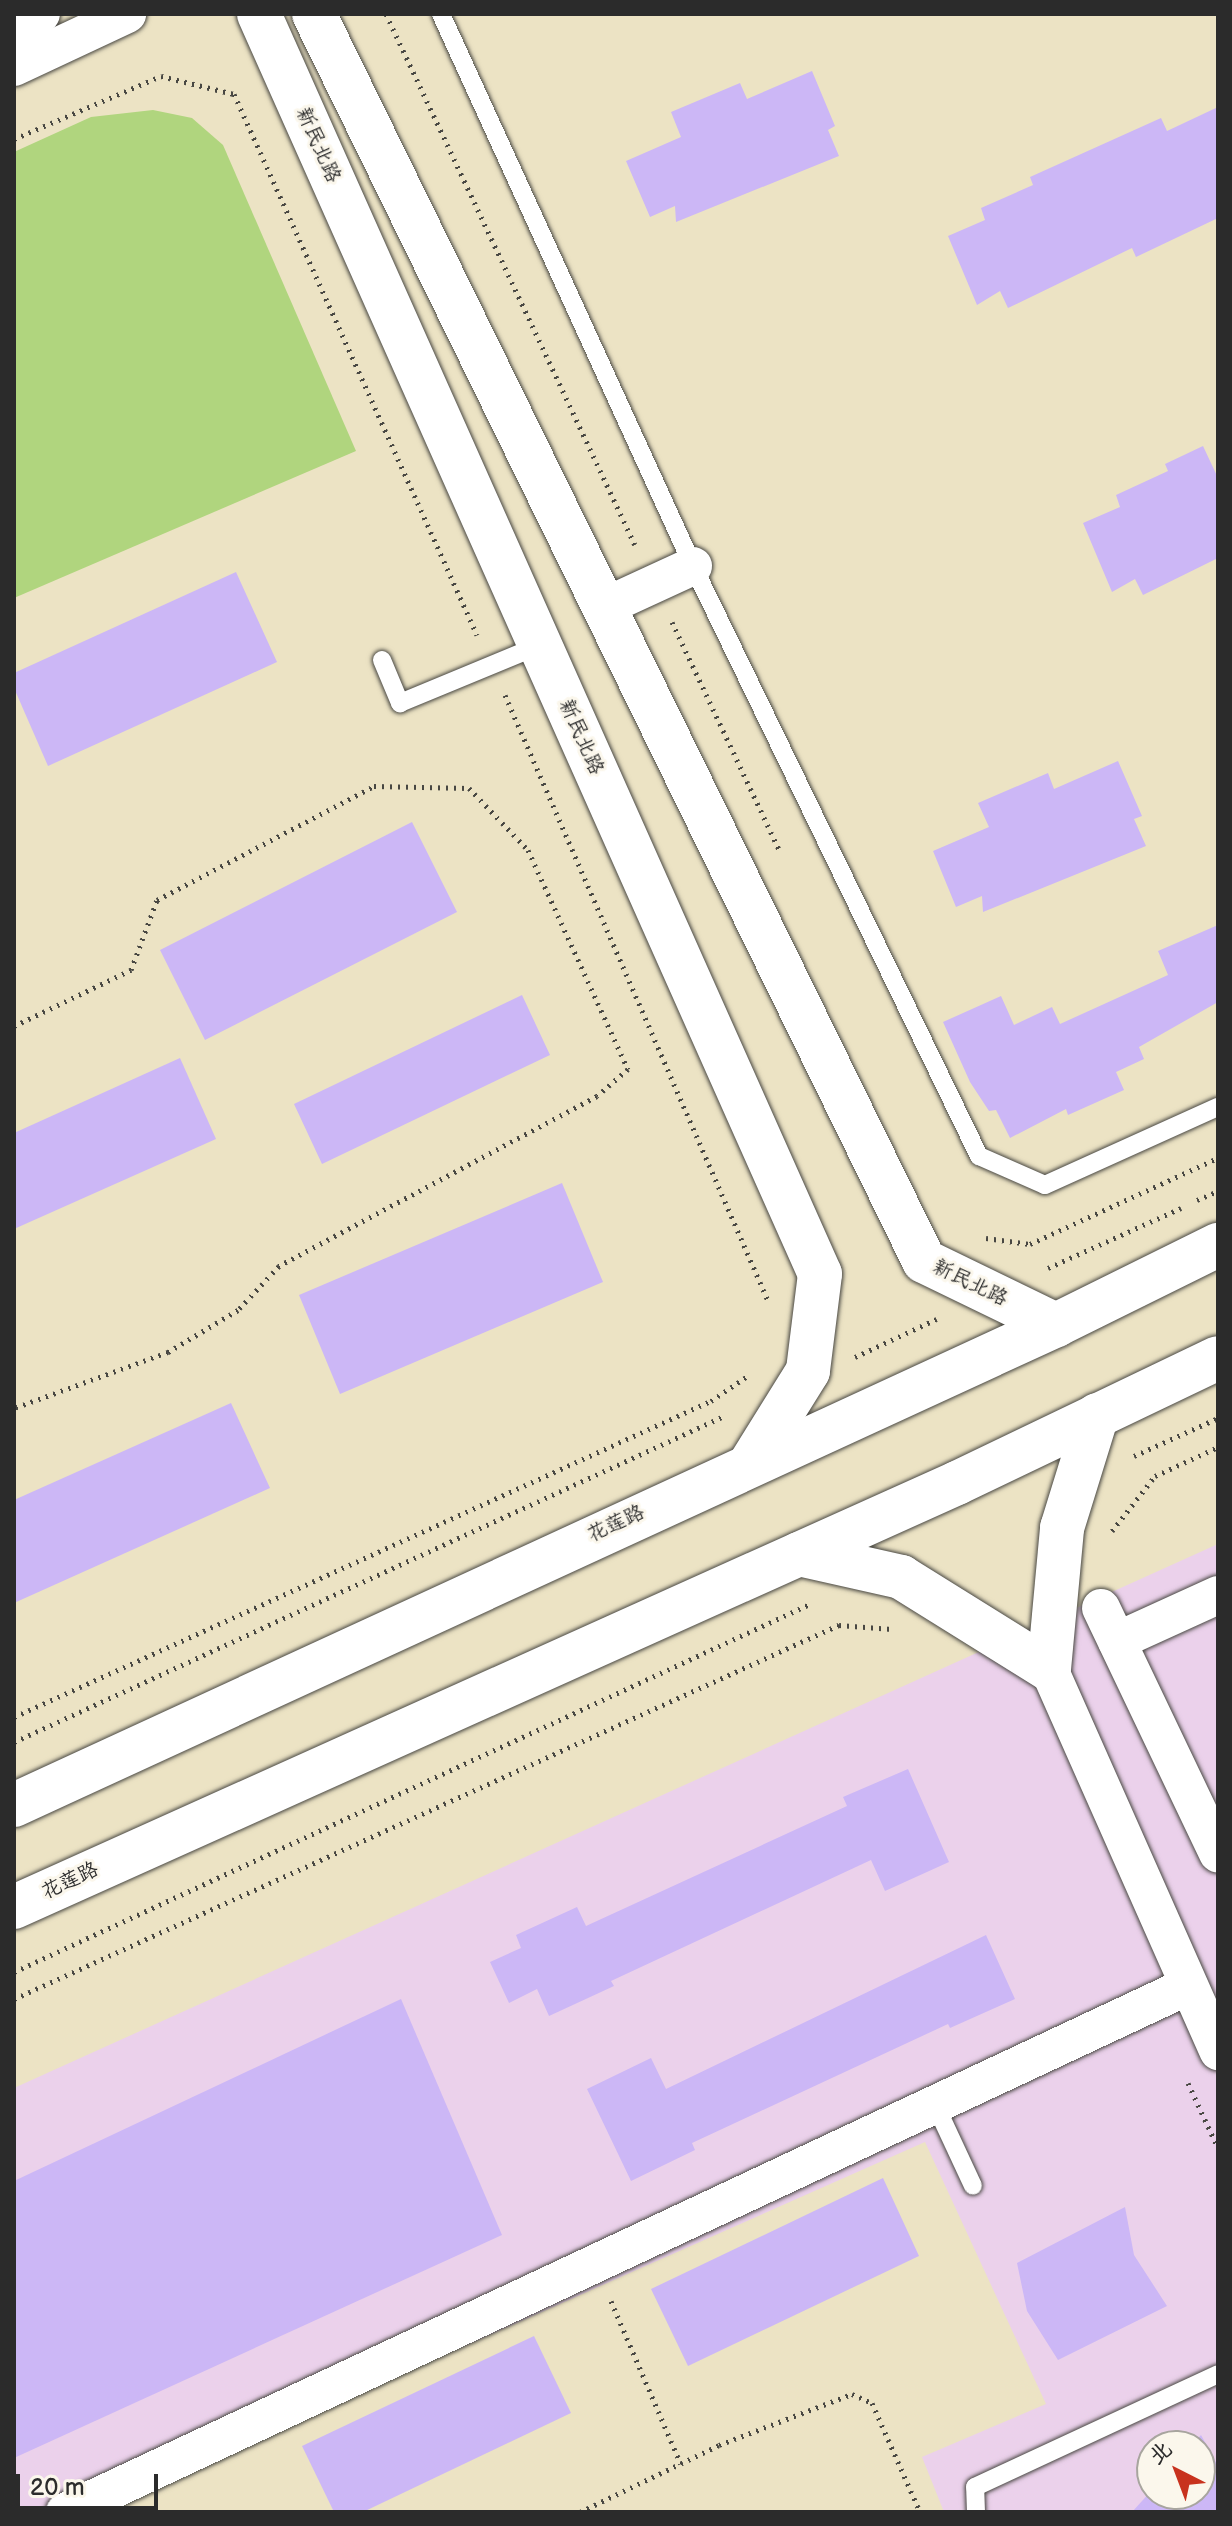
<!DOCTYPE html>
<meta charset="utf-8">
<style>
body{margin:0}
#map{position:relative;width:1232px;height:2526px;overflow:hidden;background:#ece3c4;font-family:"Balsamiq Sans","LXGW WenKai TC",sans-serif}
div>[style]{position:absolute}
.built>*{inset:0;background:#ebd1eb}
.green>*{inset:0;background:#b0d57e}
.building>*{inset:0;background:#ccb7f6}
.path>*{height:5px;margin-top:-2.5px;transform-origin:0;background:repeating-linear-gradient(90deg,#484742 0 2px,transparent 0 8px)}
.roads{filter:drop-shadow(0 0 2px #484742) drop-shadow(0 0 2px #484742)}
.lane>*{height:18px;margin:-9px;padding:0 9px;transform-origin:9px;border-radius:9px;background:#fff}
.street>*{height:38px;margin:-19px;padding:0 19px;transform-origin:19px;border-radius:19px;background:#fff}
.secondary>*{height:44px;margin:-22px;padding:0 22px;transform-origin:22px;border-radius:22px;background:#fff}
span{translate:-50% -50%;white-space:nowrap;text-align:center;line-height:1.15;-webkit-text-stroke:6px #fbf7ec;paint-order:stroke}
.street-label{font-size:20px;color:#2b2b2b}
.frame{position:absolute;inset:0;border:16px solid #2b2b2b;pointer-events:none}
.north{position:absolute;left:1136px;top:2430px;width:80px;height:80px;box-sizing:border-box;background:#fbf7ec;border:2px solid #a8a59f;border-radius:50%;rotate:318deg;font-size:22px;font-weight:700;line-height:32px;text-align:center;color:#2b2b2b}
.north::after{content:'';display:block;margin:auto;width:28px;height:36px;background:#c8321e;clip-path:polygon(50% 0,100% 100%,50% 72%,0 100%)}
.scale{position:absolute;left:16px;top:2474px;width:142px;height:36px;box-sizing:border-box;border:4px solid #2b2b2b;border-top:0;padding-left:10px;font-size:24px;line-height:28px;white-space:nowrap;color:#2b2b2b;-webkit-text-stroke:6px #fbf7ec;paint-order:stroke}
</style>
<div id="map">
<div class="built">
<div style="clip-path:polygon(evenodd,1218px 1544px,1218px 2512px,944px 2512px,922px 2457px,1046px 2404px,925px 2142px,91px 2512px,14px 2512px,14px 2088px,1218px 1544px,1152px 2446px,1200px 2446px,1200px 2494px,1152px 2494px,1152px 2446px)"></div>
</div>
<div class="green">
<div style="clip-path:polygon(153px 110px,192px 118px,223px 145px,356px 451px,14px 598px,14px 152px,91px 117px)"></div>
</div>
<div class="building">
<div style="clip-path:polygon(812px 71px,835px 126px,828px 130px,839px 156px,676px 222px,675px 206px,650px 217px,626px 161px,681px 137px,671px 112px,740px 83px,747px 99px)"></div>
<div style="clip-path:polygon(1218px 107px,1218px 218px,1136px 257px,1132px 248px,1008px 308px,1000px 291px,977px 305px,948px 236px,985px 220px,981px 208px,1033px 185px,1030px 177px,1161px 118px,1167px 131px)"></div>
<div style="clip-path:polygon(1203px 446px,1218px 478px,1218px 558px,1143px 595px,1135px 579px,1112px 592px,1083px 523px,1120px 507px,1116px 495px,1168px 471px,1165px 464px)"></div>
<div style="clip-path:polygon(236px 572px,277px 662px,48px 766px,14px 688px,14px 673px)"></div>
<div style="clip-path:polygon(1118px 761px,1142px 816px,1134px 819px,1146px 846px,983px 912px,982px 896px,956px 907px,933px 851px,989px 827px,978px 803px,1048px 773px,1054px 789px)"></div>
<div style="clip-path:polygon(412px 822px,457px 912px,205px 1040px,160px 950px)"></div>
<div style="clip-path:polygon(1218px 925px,1218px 1002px,1139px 1047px,1144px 1059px,1116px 1072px,1124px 1090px,1068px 1115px,1066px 1109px,1010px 1138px,996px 1110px,989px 1111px,970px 1082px,943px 1022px,1001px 996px,1014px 1025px,1052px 1007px,1060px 1024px,1168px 975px,1158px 951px)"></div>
<div style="clip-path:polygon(522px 995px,550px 1055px,322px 1164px,294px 1104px)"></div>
<div style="clip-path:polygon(180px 1058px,216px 1139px,14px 1229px,14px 1133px)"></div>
<div style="clip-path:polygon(562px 1183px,603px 1282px,340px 1394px,299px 1295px)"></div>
<div style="clip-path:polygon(231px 1403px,270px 1488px,14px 1603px,14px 1500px)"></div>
<div style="clip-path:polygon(908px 1769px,949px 1862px,885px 1891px,871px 1860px,611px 1981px,614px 1986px,549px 2016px,537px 1989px,509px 2003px,490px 1962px,521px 1948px,516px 1935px,577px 1907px,586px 1926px,847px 1806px,843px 1797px)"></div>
<div style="clip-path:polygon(986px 1935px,1015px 1999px,950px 2028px,948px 2024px,692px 2143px,695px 2150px,631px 2181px,587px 2089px,651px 2058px,666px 2089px)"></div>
<div style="clip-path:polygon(401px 1999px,502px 2235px,14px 2458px,14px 2181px)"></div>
<div style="clip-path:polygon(883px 2178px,919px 2256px,688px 2366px,651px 2289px)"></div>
<div style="clip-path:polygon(1125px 2207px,1134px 2255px,1167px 2306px,1058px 2360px,1027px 2311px,1017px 2263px)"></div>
<div style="clip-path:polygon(534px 2336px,571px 2413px,363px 2512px,334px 2512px,302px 2446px)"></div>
<div style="clip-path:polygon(1201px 2435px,1218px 2466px,1218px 2512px,1132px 2512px,1152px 2490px,1152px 2494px,1200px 2494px,1200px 2446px,1191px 2446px)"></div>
</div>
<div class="path">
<div style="left:386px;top:14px;width:586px;rotate:64.88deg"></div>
<div style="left:14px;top:139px;width:160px;rotate:-23.2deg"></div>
<div style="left:161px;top:76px;width:75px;rotate:13.9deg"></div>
<div style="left:234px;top:94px;width:593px;rotate:65.81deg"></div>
<div style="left:672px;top:622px;width:254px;rotate:64.8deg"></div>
<div style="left:505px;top:695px;width:663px;rotate:66.53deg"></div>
<div style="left:14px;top:1026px;width:130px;rotate:-25.6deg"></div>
<div style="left:131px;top:970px;width:75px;rotate:-69.6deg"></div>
<div style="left:157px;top:900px;width:245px;rotate:-27.7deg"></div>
<div style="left:374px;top:786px;width:95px;rotate:1.2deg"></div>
<div style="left:469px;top:788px;width:86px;rotate:46.4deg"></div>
<div style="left:528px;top:850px;width:241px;rotate:65.5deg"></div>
<div style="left:628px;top:1069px;width:41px;rotate:138.9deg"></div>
<div style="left:597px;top:1096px;width:361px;rotate:151.9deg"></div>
<div style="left:279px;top:1266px;width:60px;rotate:133deg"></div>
<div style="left:238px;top:1310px;width:82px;rotate:149deg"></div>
<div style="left:168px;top:1352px;width:164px;rotate:160deg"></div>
<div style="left:1197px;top:1200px;width:23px;rotate:-23deg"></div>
<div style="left:986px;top:1238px;width:44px;rotate:7.8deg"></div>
<div style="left:1030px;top:1244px;width:207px;rotate:-24.6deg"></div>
<div style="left:1048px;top:1268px;width:146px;rotate:-24.3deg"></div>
<div style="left:855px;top:1357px;width:90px;rotate:-24.9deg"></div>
<div style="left:1134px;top:1456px;width:92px;rotate:-24.3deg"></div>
<div style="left:1112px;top:1531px;width:70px;rotate:-52deg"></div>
<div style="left:1155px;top:1476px;width:69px;rotate:-24.7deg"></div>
<div style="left:14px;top:1717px;width:765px;rotate:-24.39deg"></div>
<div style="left:711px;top:1401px;width:46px;rotate:-34.4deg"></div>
<div style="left:14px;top:1742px;width:779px;rotate:-24.66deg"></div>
<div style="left:14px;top:1972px;width:875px;rotate:-24.81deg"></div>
<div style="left:14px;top:1999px;width:906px;rotate:-24.39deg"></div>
<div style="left:839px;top:1625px;width:53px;rotate:4.3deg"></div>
<div style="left:1188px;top:2083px;width:72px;rotate:65.2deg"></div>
<div style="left:611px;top:2301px;width:177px;rotate:66.8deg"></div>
<div style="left:580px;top:2512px;width:154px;rotate:-25.7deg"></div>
<div style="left:719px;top:2445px;width:142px;rotate:-21deg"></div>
<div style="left:852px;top:2394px;width:22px;rotate:24deg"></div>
<div style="left:872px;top:2403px;width:119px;rotate:66.2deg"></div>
</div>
<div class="roads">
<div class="lane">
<div style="left:441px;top:14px;width:607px;rotate:65.46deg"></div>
<div style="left:693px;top:566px;width:656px;rotate:64.14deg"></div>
<div style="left:979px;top:1156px;width:72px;rotate:23.7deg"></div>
<div style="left:1045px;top:1185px;width:190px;rotate:-24.3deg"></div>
<div style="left:382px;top:660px;width:47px;rotate:67.3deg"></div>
<div style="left:400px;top:703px;width:152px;rotate:-22.5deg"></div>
<div style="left:935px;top:2104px;width:90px;rotate:65.1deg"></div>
<div style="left:976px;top:2512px;width:25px;rotate:-92deg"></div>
<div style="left:975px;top:2487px;width:268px;rotate:-24.9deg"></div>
</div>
<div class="street">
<div style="left:14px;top:27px;width:30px;rotate:-26deg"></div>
<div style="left:14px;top:67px;width:125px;rotate:-25.1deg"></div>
<div style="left:604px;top:607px;width:98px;rotate:-24.7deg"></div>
<div style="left:1101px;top:1608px;width:272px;rotate:64.5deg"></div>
<div style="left:1117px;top:1641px;width:111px;rotate:-24.5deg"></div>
<div style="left:1049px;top:1669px;width:418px;rotate:66.1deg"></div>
<div style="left:65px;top:2512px;width:1240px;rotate:-25.1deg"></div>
</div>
<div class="secondary">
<div style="left:259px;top:14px;width:1379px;rotate:66deg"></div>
<div style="left:820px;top:1274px;width:98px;rotate:97.1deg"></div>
<div style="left:808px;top:1371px;width:106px;rotate:121.9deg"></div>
<div style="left:314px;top:14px;width:1388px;rotate:63.93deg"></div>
<div style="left:924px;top:1261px;width:147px;rotate:25.9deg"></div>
<div style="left:799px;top:1554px;width:105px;rotate:12.7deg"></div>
<div style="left:901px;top:1577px;width:174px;rotate:31.9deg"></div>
<div style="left:1049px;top:1669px;width:142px;rotate:-84.7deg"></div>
<div style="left:1062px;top:1528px;width:118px;rotate:-72.8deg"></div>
<div style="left:14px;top:1805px;width:1147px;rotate:-24.73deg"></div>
<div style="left:1056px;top:1325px;width:181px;rotate:-26.3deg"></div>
<div style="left:14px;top:1907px;width:1034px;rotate:-24.21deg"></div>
<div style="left:957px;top:1483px;width:289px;rotate:-25.6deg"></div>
</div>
</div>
<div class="street-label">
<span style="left:318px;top:145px;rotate:66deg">新民北路</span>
<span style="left:581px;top:737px;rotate:66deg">新民北路</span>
<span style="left:970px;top:1283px;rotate:26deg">新民北路</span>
<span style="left:616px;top:1524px;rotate:-25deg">花莲路</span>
<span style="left:70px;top:1881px;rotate:-25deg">花莲路</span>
</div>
<div class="frame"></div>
<div class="north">北</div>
<div class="scale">20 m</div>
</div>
